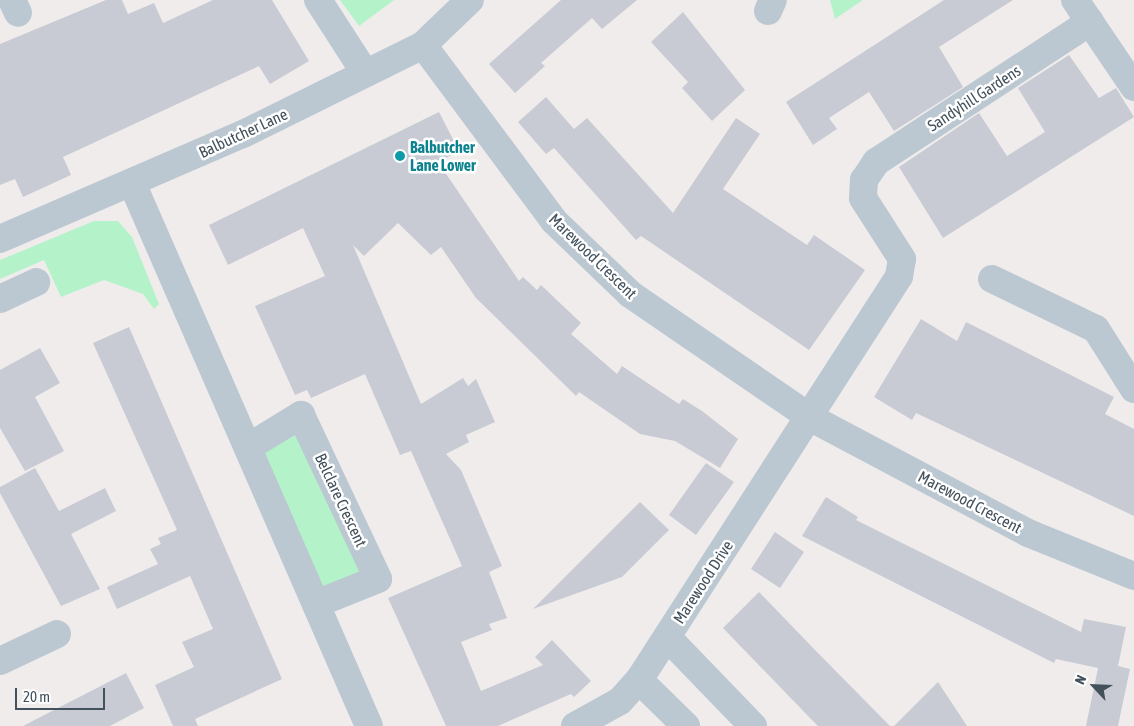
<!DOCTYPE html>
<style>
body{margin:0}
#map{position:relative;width:1134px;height:726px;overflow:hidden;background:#f0ecec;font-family:"Asap Condensed",sans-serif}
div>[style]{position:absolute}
.green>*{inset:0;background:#b4f3ca}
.building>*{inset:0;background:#c8cbd3}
.minor>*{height:28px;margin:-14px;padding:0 14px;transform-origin:14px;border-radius:14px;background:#bbc8d1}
.dots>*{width:14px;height:14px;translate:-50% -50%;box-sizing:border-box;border:2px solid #fff;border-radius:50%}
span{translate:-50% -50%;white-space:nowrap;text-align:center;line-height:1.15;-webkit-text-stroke:5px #fff;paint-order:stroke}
.street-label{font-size:16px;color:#43515c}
.culture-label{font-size:16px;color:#0d838f;font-weight:700}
.left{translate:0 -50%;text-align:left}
.north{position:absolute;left:1069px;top:661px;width:50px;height:50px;-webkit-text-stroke:4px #fff;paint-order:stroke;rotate:295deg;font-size:14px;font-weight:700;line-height:20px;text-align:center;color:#43515c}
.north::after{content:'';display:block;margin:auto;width:18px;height:22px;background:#43515c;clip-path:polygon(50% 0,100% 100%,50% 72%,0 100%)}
.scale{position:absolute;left:15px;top:688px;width:90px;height:22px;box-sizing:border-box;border:2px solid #43515c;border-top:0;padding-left:6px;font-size:15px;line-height:18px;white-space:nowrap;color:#43515c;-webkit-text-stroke:4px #fff;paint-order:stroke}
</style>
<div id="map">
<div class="green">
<div style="clip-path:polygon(340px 0,394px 0,359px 26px)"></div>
<div style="clip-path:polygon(830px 0,863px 0,835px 19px)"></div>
<div style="clip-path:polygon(94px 221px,118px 221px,132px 237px,159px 304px,154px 309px,143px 294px,104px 280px,61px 297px,44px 260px,0 279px,0 260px)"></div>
<div style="clip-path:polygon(301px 415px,378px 579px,316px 604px,244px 439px)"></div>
</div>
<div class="building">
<div style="clip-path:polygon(106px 0,122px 0,128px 14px,154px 3px,163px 23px,213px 0,272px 0,309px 61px,270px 84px,259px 66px,63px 157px,71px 175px,23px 197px,15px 179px,0 185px,0 44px)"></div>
<div style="clip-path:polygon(561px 0,637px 0,602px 29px,592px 18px,541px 63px,545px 66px,515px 93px,489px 64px)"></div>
<div style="clip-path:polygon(944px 0,1013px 0,939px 47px,963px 87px,894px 131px,869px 92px,829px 118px,837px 129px,813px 145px,786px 102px)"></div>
<div style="clip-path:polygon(683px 12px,745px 90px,712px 121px,682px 88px,688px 82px,651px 42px)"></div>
<div style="clip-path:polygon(1069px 55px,1099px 98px,1116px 88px,1134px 117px,943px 238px,899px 167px,979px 113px,1007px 156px,1045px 132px,1018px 88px)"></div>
<div style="clip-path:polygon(546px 97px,574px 129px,587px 118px,673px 213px,736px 118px,760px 134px,723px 189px,807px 245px,814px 235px,865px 270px,809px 350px,641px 236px,636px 240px,554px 148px,546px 154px,518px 122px)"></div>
<div style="clip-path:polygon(439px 112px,459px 151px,438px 162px,519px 281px,523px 277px,537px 290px,541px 285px,581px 323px,571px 334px,617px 374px,622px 366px,679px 404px,683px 399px,702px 411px,738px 439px,720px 468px,675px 441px,640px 434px,579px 392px,576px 396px,476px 298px,441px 247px,431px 255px,398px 223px,364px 256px,353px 245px,421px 404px,463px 378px,468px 386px,476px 379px,495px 422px,466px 435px,469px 442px,446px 454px,461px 470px,502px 566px,489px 572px,507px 618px,489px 624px,492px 630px,461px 642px,481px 691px,543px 665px,535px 657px,552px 640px,591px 681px,574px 697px,571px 694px,498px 726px,446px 726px,388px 598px,462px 566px,411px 451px,400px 455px,365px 374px,311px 398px,307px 390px,295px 395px,255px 306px,325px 276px,303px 228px,228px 265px,209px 225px)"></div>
<div style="clip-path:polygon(921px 319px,957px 341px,966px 322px,1114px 397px,1105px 414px,1134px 429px,1134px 516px,916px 413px,912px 420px,874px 397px)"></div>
<div style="clip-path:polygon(129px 327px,282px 679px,195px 719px,198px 726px,173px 726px,155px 685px,194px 667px,182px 642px,213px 629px,190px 576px,117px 609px,107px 587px,158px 564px,150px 549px,161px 544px,158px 538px,177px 530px,93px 343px)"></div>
<div style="clip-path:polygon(40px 348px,60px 383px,35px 397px,64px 451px,25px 471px,0 428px,0 370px)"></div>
<div style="clip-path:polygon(706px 463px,734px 482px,696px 535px,669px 515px)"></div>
<div style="clip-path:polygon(35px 468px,59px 511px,105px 488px,116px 511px,71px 534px,100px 589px,61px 606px,0 493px,0 487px)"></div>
<div style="clip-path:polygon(826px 497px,858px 517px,856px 520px,1081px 632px,1084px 619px,1126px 627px,1118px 666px,1130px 669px,1118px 726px,1086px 726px,1098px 668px,1056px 659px,1054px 663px,802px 536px)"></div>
<div style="clip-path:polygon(640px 502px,669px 530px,622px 577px,533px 609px)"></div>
<div style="clip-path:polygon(775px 532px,804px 552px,780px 588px,751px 569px)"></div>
<div style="clip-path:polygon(759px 592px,816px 651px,890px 726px,818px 726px,810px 718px,723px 628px)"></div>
<div style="clip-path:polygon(126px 673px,144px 708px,110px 726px,23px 726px)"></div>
<div style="clip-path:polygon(938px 682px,967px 726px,894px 726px)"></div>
</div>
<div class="minor">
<div style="left:12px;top:0;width:14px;rotate:65deg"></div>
<div style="left:318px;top:0;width:87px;rotate:57.2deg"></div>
<div style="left:1075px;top:0;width:105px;rotate:55.9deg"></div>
<div style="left:768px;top:11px;width:12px;rotate:-66deg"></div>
<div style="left:423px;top:45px;width:219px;rotate:53.3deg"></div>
<div style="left:554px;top:221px;width:105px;rotate:43.8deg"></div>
<div style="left:630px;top:294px;width:219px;rotate:34.4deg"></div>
<div style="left:811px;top:418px;width:246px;rotate:27.9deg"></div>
<div style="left:1028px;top:533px;width:114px;rotate:22.1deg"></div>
<div style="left:132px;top:183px;width:592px;rotate:66.42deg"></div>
<div style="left:0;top:239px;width:265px;rotate:-23.4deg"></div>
<div style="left:243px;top:134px;width:201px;rotate:-26.3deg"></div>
<div style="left:423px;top:45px;width:65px;rotate:-43.8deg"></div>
<div style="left:992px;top:279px;width:115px;rotate:25.7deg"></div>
<div style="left:1096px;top:329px;width:71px;rotate:57.7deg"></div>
<div style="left:0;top:299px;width:40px;rotate:-25deg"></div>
<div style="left:250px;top:446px;width:60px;rotate:-31.3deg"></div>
<div style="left:301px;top:415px;width:181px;rotate:64.8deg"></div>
<div style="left:378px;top:579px;width:67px;rotate:158deg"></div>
<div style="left:667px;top:637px;width:124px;rotate:46deg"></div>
<div style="left:0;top:661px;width:63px;rotate:-25.3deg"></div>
<div style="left:639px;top:680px;width:66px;rotate:44.4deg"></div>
<div style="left:575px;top:726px;width:51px;rotate:-29.1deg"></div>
<div style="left:620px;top:701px;width:28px;rotate:-48deg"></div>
<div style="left:639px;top:680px;width:480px;rotate:-57.2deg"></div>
<div style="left:899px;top:276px;width:17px;rotate:-80deg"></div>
<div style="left:902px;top:259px;width:72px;rotate:-122.6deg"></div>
<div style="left:863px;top:198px;width:18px;rotate:-87deg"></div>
<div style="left:864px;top:180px;width:22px;rotate:-56deg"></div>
<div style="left:876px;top:162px;width:256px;rotate:-33.2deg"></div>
</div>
<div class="dots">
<div style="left:400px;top:156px;background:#0f9aa8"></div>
</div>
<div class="street-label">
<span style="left:974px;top:98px;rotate:-33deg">Sandyhill Gardens</span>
<span style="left:243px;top:133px;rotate:-25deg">Balbutcher Lane</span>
<span style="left:593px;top:256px;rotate:44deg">Marewood Crescent</span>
<span style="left:341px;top:500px;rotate:65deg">Belclare Crescent</span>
<span style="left:970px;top:502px;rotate:28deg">Marewood Crescent</span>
<span style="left:703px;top:582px;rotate:-57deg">Marewood Drive</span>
</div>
<div class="culture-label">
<span class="left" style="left:410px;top:156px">Balbutcher<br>Lane Lower</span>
</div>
<div class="north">N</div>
<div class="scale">20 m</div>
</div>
